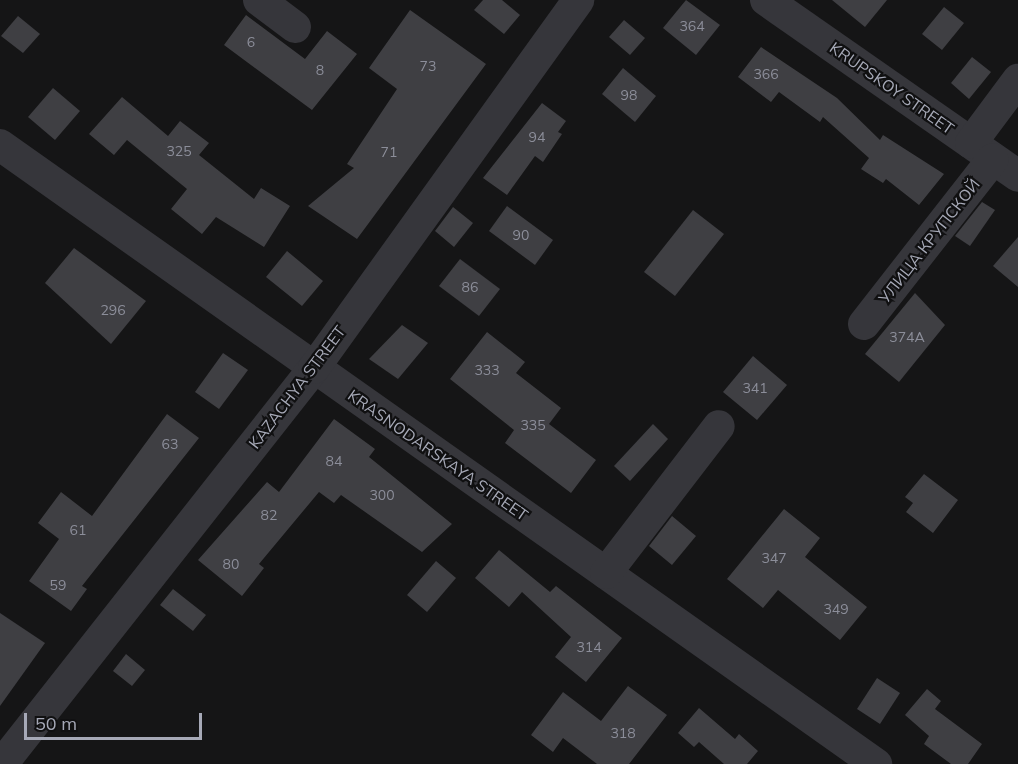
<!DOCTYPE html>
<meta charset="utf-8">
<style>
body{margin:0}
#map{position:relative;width:1018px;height:764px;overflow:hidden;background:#151516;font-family:Mulish,sans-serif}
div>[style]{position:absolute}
.building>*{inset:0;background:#3f3f43}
.minor>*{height:32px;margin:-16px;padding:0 16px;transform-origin:16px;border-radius:16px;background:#36363b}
span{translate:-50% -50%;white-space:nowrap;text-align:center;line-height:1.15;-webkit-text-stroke:4.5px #101011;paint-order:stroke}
.number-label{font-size:14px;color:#8c8e9a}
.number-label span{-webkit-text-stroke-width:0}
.street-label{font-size:16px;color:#a6a9b7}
.scale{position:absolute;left:24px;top:713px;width:178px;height:27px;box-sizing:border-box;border:3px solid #a6a9b7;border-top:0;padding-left:8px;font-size:18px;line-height:21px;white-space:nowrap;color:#a6a9b7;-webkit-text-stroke:4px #101011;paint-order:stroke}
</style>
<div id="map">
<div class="building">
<div style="clip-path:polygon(483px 0,502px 0,520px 15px,504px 34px,474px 10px)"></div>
<div style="clip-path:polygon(686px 0,720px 25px,696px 55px,663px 28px)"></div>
<div style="clip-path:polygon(832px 0,887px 0,865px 27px)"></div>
<div style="clip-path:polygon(944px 7px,964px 23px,942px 50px,922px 34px)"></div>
<div style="clip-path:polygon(410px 10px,486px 64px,357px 239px,308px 206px,354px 168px,347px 164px,397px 89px,369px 68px)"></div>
<div style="clip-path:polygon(246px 15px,305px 59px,327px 31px,357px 54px,312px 110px,224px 45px)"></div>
<div style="clip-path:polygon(18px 16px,40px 34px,23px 53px,1px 36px)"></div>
<div style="clip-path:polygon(624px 20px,645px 38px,630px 55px,609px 37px)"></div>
<div style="clip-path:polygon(761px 47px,837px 98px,880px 140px,883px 135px,944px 174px,919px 205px,886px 179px,883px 183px,861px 169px,869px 158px,823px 117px,820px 122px,779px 92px,771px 102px,738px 77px)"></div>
<div style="clip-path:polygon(972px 57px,991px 72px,969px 99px,951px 83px)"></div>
<div style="clip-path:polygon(623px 68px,656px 96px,635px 122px,602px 94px)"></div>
<div style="clip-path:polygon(53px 88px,80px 111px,55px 140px,28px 117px)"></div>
<div style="clip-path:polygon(122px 97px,168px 136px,180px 121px,209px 143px,199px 155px,254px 199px,261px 188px,290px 206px,264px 247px,216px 217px,202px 234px,171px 209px,187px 189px,127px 140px,114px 155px,89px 134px)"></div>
<div style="clip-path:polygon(542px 103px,566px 121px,558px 132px,562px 134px,543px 162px,535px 156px,507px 195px,483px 178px)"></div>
<div style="clip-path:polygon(982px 202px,995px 210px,970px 246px,955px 236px)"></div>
<div style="clip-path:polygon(507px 206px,553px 240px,535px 265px,489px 231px)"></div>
<div style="clip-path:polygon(453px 207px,473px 223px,454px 247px,435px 231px)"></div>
<div style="clip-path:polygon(693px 210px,724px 234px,675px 296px,644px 272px)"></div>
<div style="clip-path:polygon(1018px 237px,1018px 287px,993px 266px)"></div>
<div style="clip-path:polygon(74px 248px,146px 301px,111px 344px,45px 283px)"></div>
<div style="clip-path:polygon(287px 251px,323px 281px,302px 306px,266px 277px)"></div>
<div style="clip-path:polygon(460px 259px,500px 289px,479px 316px,439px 286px)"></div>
<div style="clip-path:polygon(915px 293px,945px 325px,899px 382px,865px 354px)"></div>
<div style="clip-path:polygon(402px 325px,428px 343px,398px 379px,369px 359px)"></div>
<div style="clip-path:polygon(487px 332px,525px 362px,516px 373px,561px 408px,549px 424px,596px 460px,571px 493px,505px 443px,514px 430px,450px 379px)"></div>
<div style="clip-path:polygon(223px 353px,248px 370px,219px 409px,195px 392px)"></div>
<div style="clip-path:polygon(753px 356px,787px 385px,757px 420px,723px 392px)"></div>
<div style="clip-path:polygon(167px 414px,199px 438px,82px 586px,87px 589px,71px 611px,29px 581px,59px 539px,38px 523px,61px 492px,92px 516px)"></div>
<div style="clip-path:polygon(334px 419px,375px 449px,369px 457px,452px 524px,422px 552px,341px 495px,334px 503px,319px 492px,259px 564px,264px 568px,242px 596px,198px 560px,267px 482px,279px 492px)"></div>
<div style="clip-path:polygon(653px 424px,668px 439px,630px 481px,614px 466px)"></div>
<div style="clip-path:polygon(924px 474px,958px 500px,933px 533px,906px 512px,913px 503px,905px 497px)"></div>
<div style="clip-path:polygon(784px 509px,820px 538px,805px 557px,867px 607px,840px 640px,778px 590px,763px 608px,727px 579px)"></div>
<div style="clip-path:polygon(672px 516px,696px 536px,672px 565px,649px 546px)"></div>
<div style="clip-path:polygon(499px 550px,550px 592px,556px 586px,622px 638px,586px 682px,555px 657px,571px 637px,522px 592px,509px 607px,475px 578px)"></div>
<div style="clip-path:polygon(436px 561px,456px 578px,427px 612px,407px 595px)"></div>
<div style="clip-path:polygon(173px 589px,206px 615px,193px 631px,160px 605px)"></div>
<div style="clip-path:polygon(0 613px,45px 643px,0 706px)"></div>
<div style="clip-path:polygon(126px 654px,145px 670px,132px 686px,113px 671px)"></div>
<div style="clip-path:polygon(877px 678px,900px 693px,880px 724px,857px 709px)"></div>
<div style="clip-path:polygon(628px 686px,667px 715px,629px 764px,597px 764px,563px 738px,553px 752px,531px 735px,563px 692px,601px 721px)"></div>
<div style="clip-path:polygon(927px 689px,941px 701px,935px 709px,982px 744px,968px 764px,951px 764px,924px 744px,929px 736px,905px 715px)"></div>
<div style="clip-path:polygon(699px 708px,735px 739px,739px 734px,758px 751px,747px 764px,724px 764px,699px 742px,694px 747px,678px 733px)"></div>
</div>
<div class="minor">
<div style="left:259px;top:0;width:45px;rotate:36.9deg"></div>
<div style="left:766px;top:0;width:307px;rotate:34.9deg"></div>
<div style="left:971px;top:143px;width:79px;rotate:-53.3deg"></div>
<div style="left:0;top:145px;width:1073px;rotate:35.25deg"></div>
<div style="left:864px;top:324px;width:209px;rotate:-52deg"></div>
<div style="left:606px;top:573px;width:185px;rotate:-52.5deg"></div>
<div style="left:2px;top:764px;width:504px;rotate:-51.77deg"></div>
<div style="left:314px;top:368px;width:453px;rotate:-54.3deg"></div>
</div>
<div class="number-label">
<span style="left:692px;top:26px">364</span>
<span style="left:251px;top:42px">6</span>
<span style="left:428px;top:66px">73</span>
<span style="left:320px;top:70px">8</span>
<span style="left:766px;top:74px">366</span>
<span style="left:629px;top:95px">98</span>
<span style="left:537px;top:137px">94</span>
<span style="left:179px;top:151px">325</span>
<span style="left:389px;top:152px">71</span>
<span style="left:521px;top:235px">90</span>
<span style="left:470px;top:287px">86</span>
<span style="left:113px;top:310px">296</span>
<span style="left:907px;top:337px">374А</span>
<span style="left:487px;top:370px">333</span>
<span style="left:755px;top:388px">341</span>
<span style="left:533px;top:425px">335</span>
<span style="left:170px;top:444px">63</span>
<span style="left:334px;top:461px">84</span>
<span style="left:382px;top:495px">300</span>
<span style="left:269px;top:515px">82</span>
<span style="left:78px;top:530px">61</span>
<span style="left:774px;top:558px">347</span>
<span style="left:231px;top:564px">80</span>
<span style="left:58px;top:585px">59</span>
<span style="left:836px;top:609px">349</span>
<span style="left:589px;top:647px">314</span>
<span style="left:623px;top:733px">318</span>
</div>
<div class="street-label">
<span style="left:892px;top:88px;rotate:35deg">KRUPSKOY STREET</span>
<span style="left:929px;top:241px;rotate:-52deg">УЛИЦА КРУПСКОЙ</span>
<span style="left:297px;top:387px;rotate:-53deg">KAZACHYA STREET</span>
<span style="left:438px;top:455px;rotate:35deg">KRASNODARSKAYA STREET</span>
</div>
<div class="scale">50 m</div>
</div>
